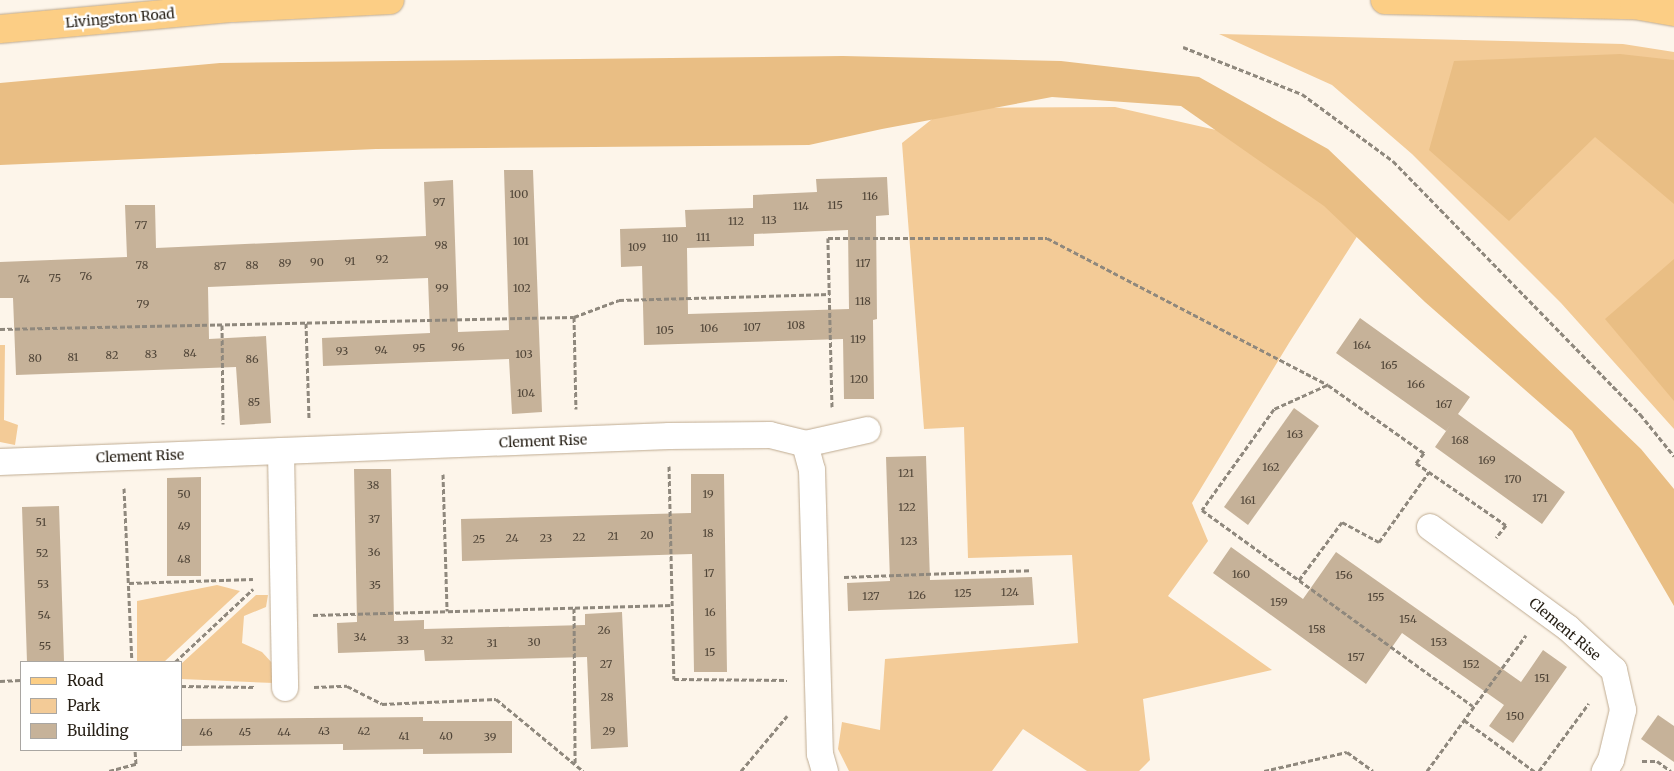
<!DOCTYPE html>
<style>
body{margin:0}
#map{position:relative;width:1674px;height:771px;overflow:hidden;background:#fdf5ea;font-family:Merriweather,serif}
div>[style]{position:absolute}
.green>*{inset:0;background:#f3cb97}
.forest>*{inset:0;background:#e9be84}
.building>*{inset:0;background:#c6b299}
.path>*{height:3px;margin-top:-1.5px;transform-origin:0;background:repeating-linear-gradient(90deg,#8f887d 0 5px,transparent 0 7.5px)}
.roads{filter:drop-shadow(0 0 1px #bfab91) drop-shadow(0 0 1px #bfab91)}
.street>*{height:26px;margin:-13px;padding:0 13px;transform-origin:13px;border-radius:13px;background:#fff}
.primary>*{height:28px;margin:-14px;padding:0 14px;transform-origin:14px;border-radius:14px;background:#fcce85}
span{translate:-50% -50%;white-space:nowrap;text-align:center;line-height:1.15;-webkit-text-stroke:5px #fff;paint-order:stroke}
.number-label{font-size:11px;color:#504538}
.number-label span{-webkit-text-stroke-width:0}
.street-label{font-size:14px;color:#282117}
.legend{position:absolute;left:20px;top:661px;width:162px;height:90px;box-sizing:border-box;background:#fff;border:1px solid #a9a6a2;margin:0;padding:6px 9px;list-style:none;font-size:15px;color:#282117}
.legend li{display:flex;align-items:center;gap:10px;height:25px}
.legend b{width:25px;border:1px solid #a9a6a2}
</style>
<div id="map">
<div class="green">
<div style="clip-path:polygon(1219px 34px,1623px 44px,1674px 52px,1674px 429px,1561px 303px,1412px 154px,1332px 85px)"></div>
<div style="clip-path:polygon(1115px 107px,1225px 132px,1365px 224px,1289px 343px,1192px 503px,1208px 541px,1168px 596px,1272px 670px,1143px 699px,1150px 760px,1139px 771px,1087px 771px,1023px 729px,992px 771px,849px 771px,838px 749px,842px 722px,880px 730px,885px 659px,1078px 643px,1072px 555px,968px 558px,964px 427px,924px 429px,902px 143px,946px 108px)"></div>
<div style="clip-path:polygon(0 345px,5px 345px,4px 420px,18px 425px,15px 445px,0 442px)"></div>
<div style="clip-path:polygon(217px 585px,240px 591px,164px 662px,137px 662px,137px 601px)"></div>
<div style="clip-path:polygon(256px 595px,268px 595px,266px 607px,244px 616px,242px 643px,262px 652px,273px 664px,274px 683px,181px 679px,181px 664px)"></div>
</div>
<div class="forest">
<div style="clip-path:polygon(1620px 54px,1674px 60px,1674px 204px,1595px 137px,1509px 221px,1429px 150px,1454px 61px)"></div>
<div style="clip-path:polygon(843px 56px,1061px 61px,1199px 77px,1328px 149px,1641px 449px,1674px 489px,1674px 606px,1572px 431px,1425px 302px,1324px 206px,1181px 106px,1052px 97px,882px 129px,809px 145px,376px 149px,0 165px,0 83px,220px 63px)"></div>
<div style="clip-path:polygon(1674px 259px,1674px 401px,1605px 319px)"></div>
</div>
<div class="building">
<div style="clip-path:polygon(504px 170px,533px 170px,542px 412px,512px 414px,509px 359px,323px 366px,322px 338px,430px 333px,428px 278px,208px 287px,209px 339px,266px 336px,271px 423px,240px 425px,236px 367px,16px 375px,13px 298px,0 298px,0 262px,127px 257px,125px 205px,155px 205px,156px 248px,426px 236px,424px 182px,453px 180px,458px 332px,509px 330px)"></div>
<div style="clip-path:polygon(evenodd,887px 177px,889px 215px,876px 216px,877px 319px,873px 320px,874px 399px,844px 399px,843px 339px,644px 345px,642px 266px,621px 267px,620px 229px,686px 227px,685px 210px,753px 208px,753px 195px,817px 192px,816px 179px,887px 177px,848px 230px,849px 309px,688px 314px,687px 248px,754px 246px,754px 234px,848px 230px)"></div>
<div style="clip-path:polygon(1360px 318px,1470px 397px,1458px 414px,1565px 492px,1542px 524px,1435px 447px,1451px 424px,1446px 431px,1336px 353px)"></div>
<div style="clip-path:polygon(1294px 408px,1319px 426px,1248px 525px,1224px 507px)"></div>
<div style="clip-path:polygon(926px 456px,930px 580px,1032px 577px,1034px 605px,848px 611px,847px 583px,890px 581px,886px 457px)"></div>
<div style="clip-path:polygon(354px 469px,391px 469px,394px 621px,424px 620px,424px 629px,585px 625px,585px 614px,622px 612px,628px 747px,591px 749px,587px 657px,425px 661px,424px 650px,338px 653px,337px 623px,357px 622px)"></div>
<div style="clip-path:polygon(691px 474px,724px 474px,727px 672px,694px 672px,692px 554px,462px 561px,461px 519px,691px 513px)"></div>
<div style="clip-path:polygon(201px 477px,201px 576px,167px 576px,167px 478px)"></div>
<div style="clip-path:polygon(59px 506px,64px 661px,27px 662px,22px 507px)"></div>
<div style="clip-path:polygon(1231px 547px,1303px 599px,1336px 552px,1521px 682px,1543px 650px,1567px 667px,1513px 743px,1489px 726px,1504px 705px,1402px 633px,1366px 684px,1213px 573px)"></div>
<div style="clip-path:polygon(1658px 715px,1674px 726px,1674px 762px,1641px 739px)"></div>
<div style="clip-path:polygon(423px 717px,423px 721px,512px 721px,512px 753px,423px 754px,423px 749px,343px 750px,343px 744px,181px 746px,181px 719px)"></div>
</div>
<div class="path">
<div style="left:1183px;top:47px;width:128px;rotate:21.6deg"></div>
<div style="left:1302px;top:94px;width:113px;rotate:36.4deg"></div>
<div style="left:1393px;top:161px;width:354px;rotate:45.7deg"></div>
<div style="left:1640px;top:414px;width:54px;rotate:51deg"></div>
<div style="left:574px;top:317px;width:92px;rotate:88.8deg"></div>
<div style="left:306px;top:323px;width:97px;rotate:88.2deg"></div>
<div style="left:222px;top:325px;width:99px;rotate:89.4deg"></div>
<div style="left:0;top:329px;width:574px;rotate:-1.2deg"></div>
<div style="left:574px;top:317px;width:48px;rotate:-20.7deg"></div>
<div style="left:619px;top:300px;width:211px;rotate:-1.6deg"></div>
<div style="left:1327px;top:385px;width:58px;rotate:155.6deg"></div>
<div style="left:1274px;top:409px;width:124px;rotate:125.5deg"></div>
<div style="left:1202px;top:510px;width:334px;rotate:35.9deg"></div>
<div style="left:832px;top:407px;width:169px;rotate:-91.4deg"></div>
<div style="left:828px;top:238px;width:219px"></div>
<div style="left:1047px;top:238px;width:317px;rotate:27.6deg"></div>
<div style="left:1328px;top:385px;width:118px;rotate:35.3deg"></div>
<div style="left:1424px;top:453px;width:13px;rotate:129deg"></div>
<div style="left:1416px;top:463px;width:109px;rotate:34.6deg"></div>
<div style="left:1506px;top:525px;width:16px;rotate:128deg"></div>
<div style="left:669px;top:466px;width:213px;rotate:88.7deg"></div>
<div style="left:674px;top:679px;width:113px;rotate:0.5deg"></div>
<div style="left:443px;top:474px;width:137px;rotate:88.3deg"></div>
<div style="left:124px;top:488px;width:174px;rotate:87.4deg"></div>
<div style="left:844px;top:577px;width:187px;rotate:-2.1deg"></div>
<div style="left:1299px;top:580px;width:72px;rotate:-53.4deg"></div>
<div style="left:1342px;top:522px;width:42px;rotate:28.4deg"></div>
<div style="left:1379px;top:542px;width:86px;rotate:-54.5deg"></div>
<div style="left:129px;top:583px;width:124px;rotate:-1.8deg"></div>
<div style="left:574px;top:608px;width:156px;rotate:89.6deg"></div>
<div style="left:313px;top:615px;width:359px;rotate:-1.6deg"></div>
<div style="left:175px;top:662px;width:107px;rotate:-43.1deg"></div>
<div style="left:0;top:681px;width:21px;rotate:-3deg"></div>
<div style="left:181px;top:686px;width:75px;rotate:0.8deg"></div>
<div style="left:314px;top:687px;width:33px;rotate:-2deg"></div>
<div style="left:347px;top:686px;width:39px;rotate:27deg"></div>
<div style="left:382px;top:704px;width:114px;rotate:-2.5deg"></div>
<div style="left:496px;top:699px;width:113px;rotate:39.6deg"></div>
<div style="left:1464px;top:720px;width:87px;rotate:36.1deg"></div>
<div style="left:1642px;top:761px;width:15px"></div>
<div style="left:1657px;top:761px;width:17px;rotate:36deg"></div>
<div style="left:109px;top:771px;width:28px;rotate:-15deg"></div>
<div style="left:136px;top:764px;width:14px;rotate:-94deg"></div>
<div style="left:741px;top:771px;width:72px;rotate:-50.1deg"></div>
<div style="left:1264px;top:771px;width:85px;rotate:-12.9deg"></div>
<div style="left:1347px;top:752px;width:32px;rotate:36deg"></div>
<div style="left:1427px;top:771px;width:168px;rotate:-53.9deg"></div>
<div style="left:1539px;top:771px;width:84px;rotate:-53.7deg"></div>
</div>
<div class="roads">
<div class="street">
<div style="left:805px;top:444px;width:64px;rotate:-12.7deg"></div>
<div style="left:281px;top:451px;width:237px;rotate:89deg"></div>
<div style="left:0;top:462px;width:670px;rotate:-2.23deg"></div>
<div style="left:669px;top:436px;width:101px;rotate:-0.6deg"></div>
<div style="left:770px;top:435px;width:36px;rotate:14deg"></div>
<div style="left:805px;top:444px;width:27px;rotate:75deg"></div>
<div style="left:812px;top:470px;width:284px;rotate:88.4deg"></div>
<div style="left:820px;top:754px;width:18px;rotate:74deg"></div>
<div style="left:1430px;top:527px;width:171px;rotate:36.2deg"></div>
<div style="left:1568px;top:628px;width:62px;rotate:42.4deg"></div>
<div style="left:1614px;top:670px;width:41px;rotate:77.3deg"></div>
<div style="left:1623px;top:710px;width:51px;rotate:103.5deg"></div>
<div style="left:1611px;top:760px;width:13px;rotate:119deg"></div>
</div>
<div class="primary">
<div style="left:1385px;top:0;width:249px;rotate:1.2deg"></div>
<div style="left:1634px;top:5px;width:41px;rotate:9.9deg"></div>
<div style="left:0;top:29px;width:234px;rotate:-5.2deg"></div>
<div style="left:233px;top:8px;width:157px;rotate:-2.9deg"></div>
</div>
</div>
<div class="number-label">
<span style="left:519px;top:194px">100</span>
<span style="left:870px;top:196px">116</span>
<span style="left:439px;top:202px">97</span>
<span style="left:835px;top:205px">115</span>
<span style="left:801px;top:206px">114</span>
<span style="left:769px;top:220px">113</span>
<span style="left:736px;top:221px">112</span>
<span style="left:141px;top:225px">77</span>
<span style="left:703px;top:237px">111</span>
<span style="left:670px;top:238px">110</span>
<span style="left:521px;top:241px">101</span>
<span style="left:441px;top:245px">98</span>
<span style="left:637px;top:247px">109</span>
<span style="left:382px;top:259px">92</span>
<span style="left:350px;top:261px">91</span>
<span style="left:317px;top:262px">90</span>
<span style="left:285px;top:263px">89</span>
<span style="left:863px;top:263px">117</span>
<span style="left:142px;top:265px">78</span>
<span style="left:252px;top:265px">88</span>
<span style="left:220px;top:266px">87</span>
<span style="left:86px;top:276px">76</span>
<span style="left:55px;top:278px">75</span>
<span style="left:24px;top:279px">74</span>
<span style="left:442px;top:288px">99</span>
<span style="left:522px;top:288px">102</span>
<span style="left:863px;top:301px">118</span>
<span style="left:143px;top:304px">79</span>
<span style="left:796px;top:325px">108</span>
<span style="left:752px;top:327px">107</span>
<span style="left:709px;top:328px">106</span>
<span style="left:665px;top:330px">105</span>
<span style="left:858px;top:339px">119</span>
<span style="left:1362px;top:345px">164</span>
<span style="left:458px;top:347px">96</span>
<span style="left:419px;top:348px">95</span>
<span style="left:381px;top:350px">94</span>
<span style="left:342px;top:351px">93</span>
<span style="left:190px;top:353px">84</span>
<span style="left:151px;top:354px">83</span>
<span style="left:524px;top:354px">103</span>
<span style="left:112px;top:355px">82</span>
<span style="left:73px;top:357px">81</span>
<span style="left:35px;top:358px">80</span>
<span style="left:252px;top:359px">86</span>
<span style="left:1389px;top:365px">165</span>
<span style="left:859px;top:379px">120</span>
<span style="left:1416px;top:384px">166</span>
<span style="left:526px;top:393px">104</span>
<span style="left:254px;top:402px">85</span>
<span style="left:1444px;top:404px">167</span>
<span style="left:1295px;top:434px">163</span>
<span style="left:1460px;top:440px">168</span>
<span style="left:1487px;top:460px">169</span>
<span style="left:1271px;top:467px">162</span>
<span style="left:906px;top:473px">121</span>
<span style="left:1513px;top:479px">170</span>
<span style="left:373px;top:485px">38</span>
<span style="left:184px;top:494px">50</span>
<span style="left:708px;top:494px">19</span>
<span style="left:1540px;top:498px">171</span>
<span style="left:1248px;top:500px">161</span>
<span style="left:907px;top:507px">122</span>
<span style="left:374px;top:519px">37</span>
<span style="left:41px;top:522px">51</span>
<span style="left:184px;top:526px">49</span>
<span style="left:708px;top:533px">18</span>
<span style="left:647px;top:535px">20</span>
<span style="left:613px;top:536px">21</span>
<span style="left:579px;top:537px">22</span>
<span style="left:512px;top:538px">24</span>
<span style="left:546px;top:538px">23</span>
<span style="left:479px;top:539px">25</span>
<span style="left:909px;top:541px">123</span>
<span style="left:374px;top:552px">36</span>
<span style="left:42px;top:553px">52</span>
<span style="left:184px;top:559px">48</span>
<span style="left:709px;top:573px">17</span>
<span style="left:1241px;top:574px">160</span>
<span style="left:1344px;top:575px">156</span>
<span style="left:43px;top:584px">53</span>
<span style="left:375px;top:585px">35</span>
<span style="left:1010px;top:592px">124</span>
<span style="left:963px;top:593px">125</span>
<span style="left:917px;top:595px">126</span>
<span style="left:871px;top:596px">127</span>
<span style="left:1376px;top:597px">155</span>
<span style="left:1279px;top:602px">159</span>
<span style="left:710px;top:612px">16</span>
<span style="left:44px;top:615px">54</span>
<span style="left:1408px;top:619px">154</span>
<span style="left:1317px;top:629px">158</span>
<span style="left:604px;top:630px">26</span>
<span style="left:360px;top:637px">34</span>
<span style="left:403px;top:640px">33</span>
<span style="left:447px;top:640px">32</span>
<span style="left:534px;top:642px">30</span>
<span style="left:1439px;top:642px">153</span>
<span style="left:492px;top:643px">31</span>
<span style="left:45px;top:646px">55</span>
<span style="left:710px;top:652px">15</span>
<span style="left:1356px;top:657px">157</span>
<span style="left:606px;top:664px">27</span>
<span style="left:1471px;top:664px">152</span>
<span style="left:1542px;top:678px">151</span>
<span style="left:607px;top:697px">28</span>
<span style="left:1515px;top:716px">150</span>
<span style="left:324px;top:731px">43</span>
<span style="left:364px;top:731px">42</span>
<span style="left:609px;top:731px">29</span>
<span style="left:206px;top:732px">46</span>
<span style="left:245px;top:732px">45</span>
<span style="left:284px;top:732px">44</span>
<span style="left:404px;top:736px">41</span>
<span style="left:446px;top:736px">40</span>
<span style="left:490px;top:737px">39</span>
</div>
<div class="street-label">
<span style="left:120px;top:18px;rotate:-5deg">Livingston Road</span>
<span style="left:543px;top:441px;rotate:-2deg">Clement Rise</span>
<span style="left:140px;top:456px;rotate:-2deg">Clement Rise</span>
<span style="left:1565px;top:629px;rotate:40deg">Clement Rise</span>
</div>
<ul class="legend">
<li><b style="height:6px;background:#fcce85"></b>Road</li>
<li><b style="height:14px;background:#f3cb97"></b>Park</li>
<li><b style="height:14px;background:#c6b299"></b>Building</li>
</ul>
</div>
